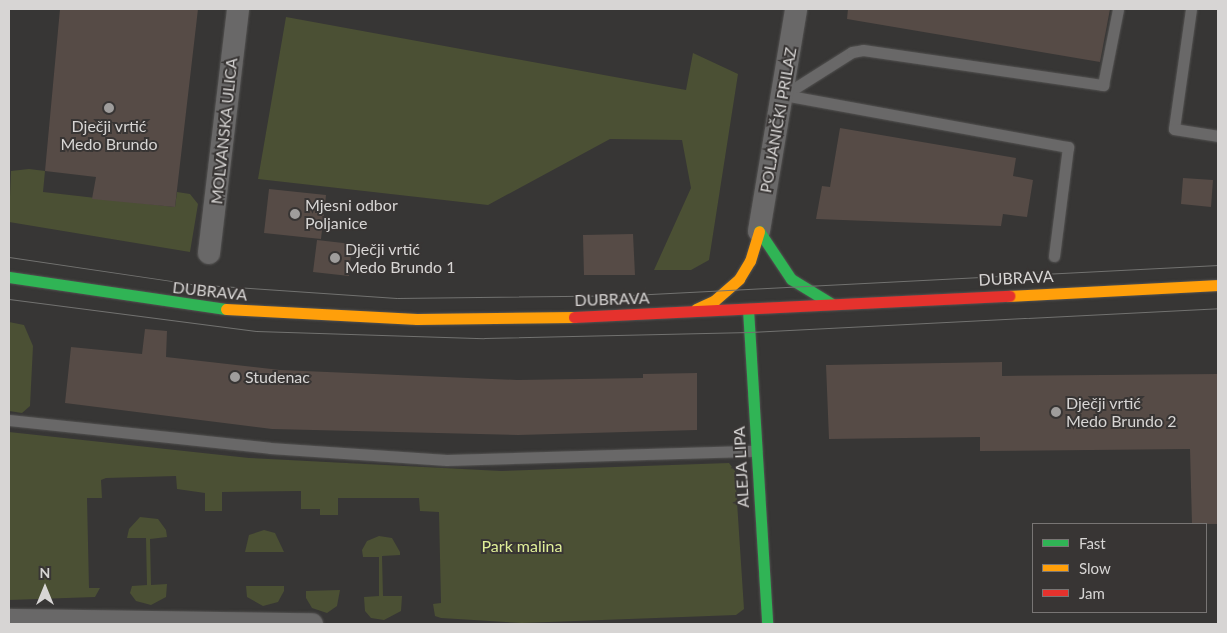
<!DOCTYPE html>
<meta charset="utf-8">
<style>
body{margin:0}
#map{position:relative;width:1227px;height:633px;overflow:hidden;background:#373635;font-family:Lato,sans-serif}
div>[style]{position:absolute}
.green>*{inset:0;background:#4b5034}
.building>*{inset:0;background:#564b46}
.roads{filter:drop-shadow(0 0 1px #535251) drop-shadow(0 0 1px #535251)}
.lane>*{height:11px;margin:-5.5px;padding:0 5.5px;transform-origin:5.5px;border-radius:5.5px;background:#696868}
.street>*{height:22px;margin:-11px;padding:0 11px;transform-origin:11px;border-radius:11px;background:#696868}
.fast>*{height:11px;margin:-5.5px;padding:0 5.5px;transform-origin:5.5px;border-radius:5.5px;background:#30b455}
.slow>*{height:11px;margin:-5.5px;padding:0 5.5px;transform-origin:5.5px;border-radius:5.5px;background:#ff9f0a}
.jam>*{height:11px;margin:-5.5px;padding:0 5.5px;transform-origin:5.5px;border-radius:5.5px;background:#e5322d}
.tram>*{height:1px;margin:-0.5px;padding:0 0.5px;transform-origin:0.5px;border-radius:0.5px;background:#727270}
.dots>*{width:14px;height:14px;translate:-50% -50%;box-sizing:border-box;border:2px solid #383534;border-radius:50%}
span{translate:-50% -50%;white-space:nowrap;text-align:center;line-height:1.15;-webkit-text-stroke:4px #383534;paint-order:stroke}
.street-label{font-size:16px;color:#d7d5d4}
.poi-label{font-size:16px;color:#d7d5d4}
.left{translate:0 -50%;text-align:left}
.park-label{font-size:16px;color:#dfee97}
.frame{position:absolute;inset:0;border:10px solid #d7d5d4;pointer-events:none}
.legend{position:absolute;left:1032px;top:523px;width:175px;height:90px;box-sizing:border-box;background:#383534;border:1px solid #787574;margin:0;padding:6px 9px;list-style:none;font-size:15px;color:#d7d5d4}
.legend li{display:flex;align-items:center;gap:10px;height:25px}
.legend b{width:25px;border:1px solid #787574}
.north{position:absolute;left:20px;top:563px;width:50px;height:50px;-webkit-text-stroke:4px #383534;paint-order:stroke;rotate:0deg;font-size:14px;font-weight:700;line-height:20px;text-align:center;color:#d7d5d4}
.north::after{content:'';display:block;margin:auto;width:18px;height:22px;background:#d7d5d4;clip-path:polygon(50% 0,100% 100%,50% 72%,0 100%)}
</style>
<div id="map">
<div class="green">
<div style="clip-path:polygon(286px 17px,686px 90px,693px 53px,738px 74px,709px 260px,691px 270px,654px 270px,691px 188px,682px 140px,610px 139px,488px 205px,258px 179px)"></div>
<div style="clip-path:polygon(29px 169px,45px 171px,43px 192px,175px 207px,177px 192px,190px 194px,198px 204px,190px 252px,9px 222px,11px 171px)"></div>
<div style="clip-path:polygon(9px 322px,24px 325px,33px 346px,30px 406px,22px 413px,9px 411px)"></div>
<div style="clip-path:polygon(9px 432px,249px 458px,501px 471px,729px 463px,735px 471px,744px 609px,736px 615px,522px 623px,441px 618px,435px 616px,433px 604px,441px 603px,439px 512px,420px 511px,419px 498px,338px 498px,338px 515px,320px 515px,320px 509px,301px 509px,301px 491px,222px 492px,222px 511px,205px 511px,205px 493px,177px 489px,176px 476px,106px 478px,101px 480px,102px 498px,87px 498px,89px 588px,100px 588px,95px 597px,9px 600px)"></div>
<div style="clip-path:polygon(140px 517px,158px 519px,166px 530px,167px 537px,150px 539px,151px 585px,167px 584px,166px 597px,151px 605px,136px 601px,130px 593px,132px 586px,147px 585px,146px 538px,127px 538px,129px 529px)"></div>
<div style="clip-path:polygon(264px 530px,275px 533px,284px 552px,245px 552px,249px 535px)"></div>
<div style="clip-path:polygon(379px 536px,392px 538px,400px 552px,400px 555px,382px 556px,383px 596px,402px 596px,401px 611px,384px 620px,371px 618px,365px 611px,364px 597px,379px 596px,379px 557px,363px 557px,362px 550px,367px 541px)"></div>
<div style="clip-path:polygon(246px 586px,284px 586px,284px 591px,278px 602px,263px 606px,247px 597px)"></div>
<div style="clip-path:polygon(340px 590px,337px 606px,327px 613px,312px 608px,306px 598px,306px 591px)"></div>
</div>
<div class="building">
<div style="clip-path:polygon(60px 9px,198px 9px,175px 207px,92px 199px,96px 177px,45px 171px)"></div>
<div style="clip-path:polygon(848px 9px,1110px 9px,1100px 62px,847px 19px)"></div>
<div style="clip-path:polygon(840px 128px,1016px 158px,1013px 176px,1033px 180px,1027px 217px,1003px 214px,1001px 226px,816px 219px,822px 186px,830px 187px)"></div>
<div style="clip-path:polygon(1183px 178px,1213px 180px,1211px 207px,1181px 204px)"></div>
<div style="clip-path:polygon(269px 189px,326px 195px,321px 239px,264px 233px)"></div>
<div style="clip-path:polygon(633px 234px,635px 275px,584px 275px,583px 235px)"></div>
<div style="clip-path:polygon(317px 240px,352px 244px,349px 276px,313px 272px)"></div>
<div style="clip-path:polygon(145px 329px,167px 331px,166px 357px,280px 370px,517px 380px,643px 378px,643px 374px,697px 373px,697px 430px,518px 435px,272px 429px,65px 403px,71px 347px,142px 354px)"></div>
<div style="clip-path:polygon(1002px 362px,1002px 376px,1218px 374px,1218px 524px,1192px 524px,1190px 449px,980px 451px,980px 437px,829px 439px,826px 365px)"></div>
</div>
<div class="roads">
<div class="lane">
<div style="left:1191px;top:9px;width:121px;rotate:98.1deg"></div>
<div style="left:1174px;top:129px;width:45px;rotate:9deg"></div>
<div style="left:784px;top:95px;width:80px;rotate:-32.3deg"></div>
<div style="left:852px;top:52px;width:11px;rotate:-10deg"></div>
<div style="left:863px;top:50px;width:243px;rotate:8.3deg"></div>
<div style="left:1103px;top:85px;width:77px;rotate:-78.8deg"></div>
<div style="left:784px;top:95px;width:289px;rotate:10.4deg"></div>
<div style="left:1068px;top:147px;width:110px;rotate:97.3deg"></div>
<div style="left:9px;top:420px;width:262px;rotate:6.1deg"></div>
<div style="left:270px;top:448px;width:177px;rotate:3.9deg"></div>
<div style="left:447px;top:460px;width:309px;rotate:-1.7deg"></div>
</div>
<div class="street">
<div style="left:759px;top:231px;width:225px;rotate:-80.5deg"></div>
<div style="left:209px;top:253px;width:246px;rotate:-83.2deg"></div>
<div style="left:9px;top:620px;width:303px;rotate:0.8deg"></div>
</div>
<div class="fast">
<div style="left:759px;top:231px;width:58px;rotate:56.3deg"></div>
<div style="left:791px;top:279px;width:48px;rotate:31.4deg"></div>
<div style="left:9px;top:277px;width:219px;rotate:8.4deg"></div>
<div style="left:748px;top:309px;width:316px;rotate:86.5deg"></div>
</div>
<div class="slow">
<div style="left:1009px;top:296px;width:209px;rotate:-3deg"></div>
<div style="left:226px;top:309px;width:191px;rotate:3deg"></div>
<div style="left:417px;top:319px;width:157px;rotate:-0.7deg"></div>
<div style="left:696px;top:309px;width:21px;rotate:-25deg"></div>
<div style="left:715px;top:300px;width:32px;rotate:-41deg"></div>
<div style="left:739px;top:279px;width:21px;rotate:-59deg"></div>
<div style="left:750px;top:261px;width:31px;rotate:-73deg"></div>
</div>
<div class="jam">
<div style="left:574px;top:317px;width:436px;rotate:-2.8deg"></div>
</div>
</div>
<div class="tram">
<div style="left:9px;top:257px;width:184px;rotate:8.4deg"></div>
<div style="left:191px;top:284px;width:206px;rotate:3.9deg"></div>
<div style="left:397px;top:298px;width:234px;rotate:-0.7deg"></div>
<div style="left:631px;top:295px;width:588px;rotate:-2.93deg"></div>
<div style="left:9px;top:299px;width:249px;rotate:7.4deg"></div>
<div style="left:256px;top:331px;width:228px;rotate:1.8deg"></div>
<div style="left:484px;top:338px;width:266px;rotate:-1.3deg"></div>
<div style="left:750px;top:332px;width:469px;rotate:-2.9deg"></div>
</div>
<div class="dots">
<div style="left:109px;top:108px;background:#9f9d9c"></div>
<div style="left:295px;top:214px;background:#9f9d9c"></div>
<div style="left:335px;top:258px;background:#9f9d9c"></div>
<div style="left:235px;top:377px;background:#9f9d9c"></div>
<div style="left:1056px;top:412px;background:#9f9d9c"></div>
</div>
<div class="street-label">
<span style="left:778px;top:120px;rotate:-80deg">POLJANIČKI PRILAZ</span>
<span style="left:224px;top:131px;rotate:-84deg">MOLVANSKA ULICA</span>
<span style="left:1016px;top:278px;rotate:-3deg">DUBRAVA</span>
<span style="left:210px;top:291px;rotate:6deg">DUBRAVA</span>
<span style="left:612px;top:299px;rotate:-2deg">DUBRAVA</span>
<span style="left:741px;top:467px;rotate:-93deg">ALEJA LIPA</span>
</div>
<div class="poi-label">
<span style="left:109px;top:135px">Dječji vrtić<br>Medo Brundo</span>
<span class="left" style="left:305px;top:214px">Mjesni odbor<br>Poljanice</span>
<span class="left" style="left:345px;top:258px">Dječji vrtić<br>Medo Brundo 1</span>
<span class="left" style="left:245px;top:377px">Studenac</span>
<span class="left" style="left:1066px;top:412px">Dječji vrtić<br>Medo Brundo 2</span>
</div>
<div class="park-label">
<span style="left:522px;top:546px">Park malina</span>
</div>
<div class="frame"></div>
<ul class="legend">
<li><b style="height:6px;background:#30b455"></b>Fast</li>
<li><b style="height:6px;background:#ff9f0a"></b>Slow</li>
<li><b style="height:6px;background:#e5322d"></b>Jam</li>
</ul>
<div class="north">N</div>
</div>
